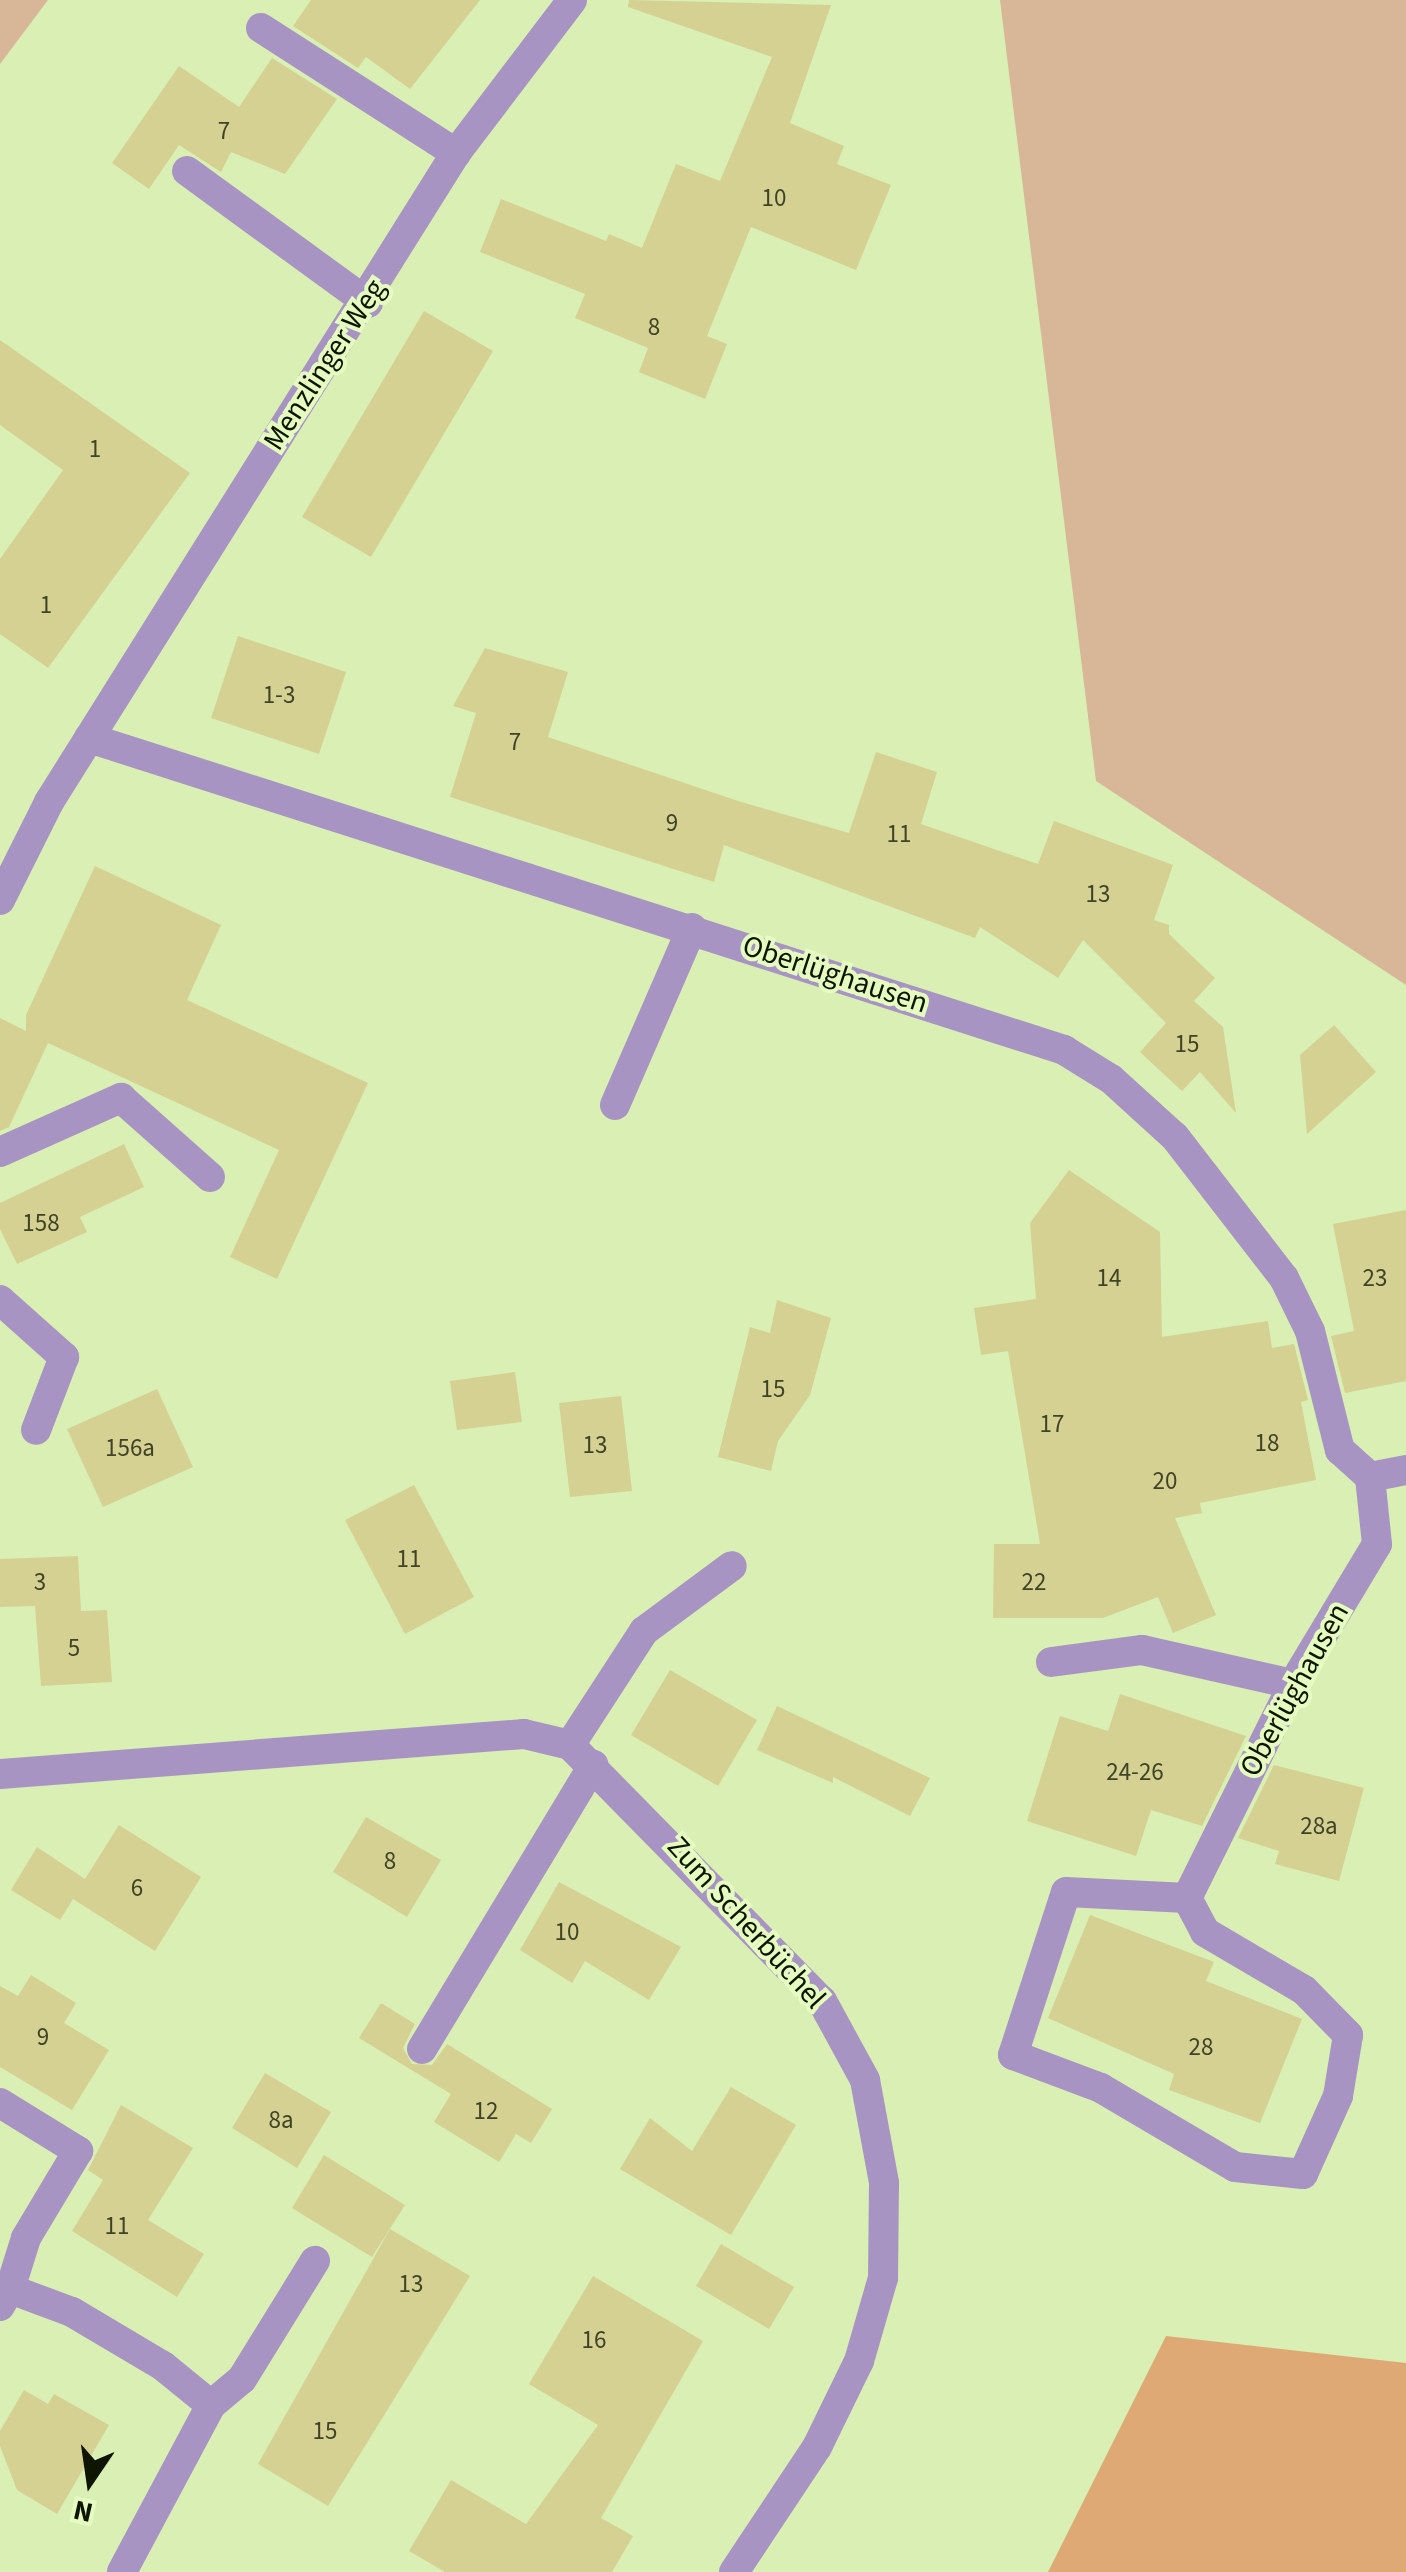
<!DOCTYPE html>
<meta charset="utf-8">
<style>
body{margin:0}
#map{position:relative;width:1406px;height:2572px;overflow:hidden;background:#d9efb4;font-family:"Source Sans 3",sans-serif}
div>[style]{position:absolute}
.green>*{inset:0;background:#d8b798}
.forest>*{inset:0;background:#dfa976}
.building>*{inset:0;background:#d5d193}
.minor>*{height:30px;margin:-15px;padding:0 15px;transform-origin:15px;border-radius:15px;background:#a894c2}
span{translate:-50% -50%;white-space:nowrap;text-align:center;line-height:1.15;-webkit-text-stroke:8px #e6fdc1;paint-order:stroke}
.number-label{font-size:25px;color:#404426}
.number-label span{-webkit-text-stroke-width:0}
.street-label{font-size:30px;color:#0e1502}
.north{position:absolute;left:40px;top:2432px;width:100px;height:100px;-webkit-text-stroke:8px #e6fdc1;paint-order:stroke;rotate:193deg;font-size:28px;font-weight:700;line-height:40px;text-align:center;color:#0e1502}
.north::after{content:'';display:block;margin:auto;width:35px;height:45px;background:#0e1502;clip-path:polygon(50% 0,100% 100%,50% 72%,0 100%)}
</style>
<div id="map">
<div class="green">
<div style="clip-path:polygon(0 0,48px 0,0 64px)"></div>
<div style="clip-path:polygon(1000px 0,1406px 0,1406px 985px,1096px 781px)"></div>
</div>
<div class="forest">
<div style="clip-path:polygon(1166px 2336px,1406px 2363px,1406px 2572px,1048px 2572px)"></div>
</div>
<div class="building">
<div style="clip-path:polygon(311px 0,480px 0,410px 89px,366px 57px,358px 68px,293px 26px)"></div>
<div style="clip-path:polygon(629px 0,831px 5px,790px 123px,844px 146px,837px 164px,891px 185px,856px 270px,751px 227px,707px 336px,727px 344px,705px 399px,639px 372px,648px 348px,575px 318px,585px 294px,480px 252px,501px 199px,606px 241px,609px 234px,642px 248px,676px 164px,720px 181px,772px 57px,628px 7px)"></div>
<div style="clip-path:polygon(272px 58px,337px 99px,285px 174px,231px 152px,221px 172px,179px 145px,149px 189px,112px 163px,179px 66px,239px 107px)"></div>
<div style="clip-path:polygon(424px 311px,493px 351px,371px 557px,302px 517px)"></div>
<div style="clip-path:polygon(0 340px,190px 473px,48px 668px,0 634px,0 559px,63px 470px,0 425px)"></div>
<div style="clip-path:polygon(238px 636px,346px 672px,319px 754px,211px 718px)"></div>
<div style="clip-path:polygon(485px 648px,568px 672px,548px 737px,738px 801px,849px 833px,876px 752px,937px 772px,921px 824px,1038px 864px,1054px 821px,1173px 865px,1154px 920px,1169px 925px,1169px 934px,1215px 978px,1194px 1001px,1223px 1027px,1236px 1113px,1200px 1072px,1182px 1091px,1140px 1052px,1166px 1023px,1083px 940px,1058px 978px,980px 927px,975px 938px,724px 845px,714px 882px,450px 797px,476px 713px,453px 706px)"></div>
<div style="clip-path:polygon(95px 866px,221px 925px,187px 1000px,368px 1083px,277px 1279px,230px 1257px,279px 1150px,48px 1043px,9px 1127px,0 1131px,0 1018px,26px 1031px,26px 1015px)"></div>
<div style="clip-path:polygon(1334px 1025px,1376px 1072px,1307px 1134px,1300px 1055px)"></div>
<div style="clip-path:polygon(124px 1144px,144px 1187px,80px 1217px,87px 1232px,17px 1264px,0 1229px,0 1203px)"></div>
<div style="clip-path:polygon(1069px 1170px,1160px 1232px,1162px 1337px,1268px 1321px,1272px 1348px,1294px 1344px,1308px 1400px,1301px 1402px,1316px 1480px,1200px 1503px,1202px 1513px,1175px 1518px,1216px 1615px,1173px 1633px,1158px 1597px,1103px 1618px,993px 1618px,994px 1544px,1040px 1544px,1008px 1351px,981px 1355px,974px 1308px,1036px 1299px,1030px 1223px)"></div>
<div style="clip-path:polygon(1406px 1210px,1406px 1381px,1345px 1393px,1331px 1336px,1354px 1331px,1333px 1224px)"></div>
<div style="clip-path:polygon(777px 1300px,831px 1318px,810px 1395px,778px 1441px,771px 1471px,718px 1457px,750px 1327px,770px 1333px)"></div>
<div style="clip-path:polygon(515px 1372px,522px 1422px,457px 1430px,450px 1381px)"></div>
<div style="clip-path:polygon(157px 1389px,193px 1467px,103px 1507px,67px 1429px)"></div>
<div style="clip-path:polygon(621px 1396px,632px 1491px,570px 1497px,559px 1403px)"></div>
<div style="clip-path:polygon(414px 1485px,474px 1597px,405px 1634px,345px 1520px)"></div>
<div style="clip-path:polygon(78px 1556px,81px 1611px,107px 1610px,112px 1682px,41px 1686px,35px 1606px,0 1607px,0 1559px)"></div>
<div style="clip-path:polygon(670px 1670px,757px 1720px,718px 1786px,631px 1735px)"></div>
<div style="clip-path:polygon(1120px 1694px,1246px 1736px,1202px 1826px,1151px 1810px,1136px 1856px,1027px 1821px,1060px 1716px,1108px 1731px)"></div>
<div style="clip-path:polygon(777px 1706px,930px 1778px,910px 1816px,833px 1777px,833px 1783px,757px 1750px)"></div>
<div style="clip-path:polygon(1274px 1765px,1364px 1788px,1339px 1881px,1275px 1864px,1279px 1851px,1238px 1838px)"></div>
<div style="clip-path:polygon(366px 1817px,441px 1860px,407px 1917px,333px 1872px)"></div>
<div style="clip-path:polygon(119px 1825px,201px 1877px,155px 1951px,73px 1899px,60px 1920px,11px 1890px,37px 1847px,85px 1879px)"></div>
<div style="clip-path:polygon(559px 1882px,681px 1947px,649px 2000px,585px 1961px,572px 1983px,520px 1950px)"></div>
<div style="clip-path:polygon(1090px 1915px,1214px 1962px,1206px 1981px,1302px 2019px,1260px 2123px,1169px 2090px,1174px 2074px,1048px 2018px)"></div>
<div style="clip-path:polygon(31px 1975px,76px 2003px,64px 2023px,109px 2050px,72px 2110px,0 2067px,0 1986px,18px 1996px)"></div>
<div style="clip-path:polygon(381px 2003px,415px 2024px,403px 2048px,412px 2064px,432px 2065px,447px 2044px,552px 2109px,531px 2143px,516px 2134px,499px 2162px,434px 2122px,451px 2094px,359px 2038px)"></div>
<div style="clip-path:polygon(265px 2073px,331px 2112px,297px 2168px,232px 2128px)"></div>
<div style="clip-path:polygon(731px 2087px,796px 2125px,731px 2235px,620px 2169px,650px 2118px,692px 2151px)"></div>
<div style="clip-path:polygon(121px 2105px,193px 2148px,148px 2220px,204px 2254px,177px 2297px,72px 2231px,103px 2180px,88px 2170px)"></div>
<div style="clip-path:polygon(324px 2155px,405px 2205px,372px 2257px,292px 2208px)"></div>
<div style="clip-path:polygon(390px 2229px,470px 2276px,328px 2506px,258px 2464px)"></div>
<div style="clip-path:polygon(721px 2244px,794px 2287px,769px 2329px,696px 2286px)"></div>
<div style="clip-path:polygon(593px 2276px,703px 2341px,601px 2518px,633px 2536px,612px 2572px,445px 2572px,409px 2551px,451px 2480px,526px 2524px,598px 2425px,529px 2384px)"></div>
<div style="clip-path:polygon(24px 2390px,48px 2404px,54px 2394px,109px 2425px,57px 2514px,17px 2490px,0 2446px,0 2431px)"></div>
</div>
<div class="minor">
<div style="left:261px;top:28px;width:232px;rotate:32.7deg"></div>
<div style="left:187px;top:171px;width:224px;rotate:36.1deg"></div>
<div style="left:89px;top:738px;width:1024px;rotate:17.74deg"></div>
<div style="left:1064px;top:1050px;width:55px;rotate:31.7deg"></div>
<div style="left:1111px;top:1079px;width:86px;rotate:42.2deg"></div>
<div style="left:1175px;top:1137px;width:178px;rotate:52.3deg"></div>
<div style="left:1284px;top:1278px;width:59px;rotate:63.9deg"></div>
<div style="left:1310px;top:1331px;width:123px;rotate:75.9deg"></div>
<div style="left:1340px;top:1450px;width:40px;rotate:42deg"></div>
<div style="left:1370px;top:1477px;width:37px;rotate:-11deg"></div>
<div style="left:0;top:900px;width:110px;rotate:-63.4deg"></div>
<div style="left:49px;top:802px;width:766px;rotate:-57.91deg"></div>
<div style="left:456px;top:153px;width:192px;rotate:-52.8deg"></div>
<div style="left:615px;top:1105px;width:193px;rotate:-66.5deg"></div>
<div style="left:0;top:1152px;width:133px;rotate:-24.1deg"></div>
<div style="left:121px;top:1098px;width:119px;rotate:41.6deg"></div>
<div style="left:0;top:1300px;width:86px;rotate:41.7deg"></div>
<div style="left:64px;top:1357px;width:78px;rotate:111deg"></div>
<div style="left:1051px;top:1662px;width:92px;rotate:-7.5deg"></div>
<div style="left:1142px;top:1650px;width:155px;rotate:12.7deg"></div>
<div style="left:570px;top:1745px;width:136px;rotate:-57deg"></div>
<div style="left:644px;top:1631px;width:109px;rotate:-36.5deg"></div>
<div style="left:0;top:1774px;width:526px;rotate:-4.37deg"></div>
<div style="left:524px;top:1734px;width:47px;rotate:13.4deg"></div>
<div style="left:570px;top:1745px;width:359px;rotate:45.5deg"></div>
<div style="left:822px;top:2001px;width:90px;rotate:61.4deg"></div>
<div style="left:865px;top:2080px;width:105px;rotate:79.5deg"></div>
<div style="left:884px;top:2183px;width:95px;rotate:90.6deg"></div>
<div style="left:883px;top:2278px;width:86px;rotate:106.1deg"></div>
<div style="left:859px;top:2361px;width:96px;rotate:116deg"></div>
<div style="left:817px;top:2447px;width:150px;rotate:123.6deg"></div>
<div style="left:1066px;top:1892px;width:121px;rotate:2.8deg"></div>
<div style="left:1187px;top:1898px;width:38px;rotate:62deg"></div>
<div style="left:1205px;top:1932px;width:115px;rotate:30.4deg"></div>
<div style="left:1304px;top:1990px;width:63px;rotate:45.6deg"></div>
<div style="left:1348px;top:2035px;width:62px;rotate:99.3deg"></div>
<div style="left:1338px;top:2096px;width:85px;rotate:114.2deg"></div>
<div style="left:1303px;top:2174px;width:68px;rotate:-174.1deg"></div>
<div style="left:1235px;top:2167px;width:156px;rotate:-149.5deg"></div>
<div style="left:1101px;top:2088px;width:94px;rotate:-159.4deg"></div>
<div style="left:1013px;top:2055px;width:171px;rotate:-72deg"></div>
<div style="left:1187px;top:1898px;width:239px;rotate:-63.6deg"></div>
<div style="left:1293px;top:1684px;width:163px;rotate:-59deg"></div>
<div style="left:1377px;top:1544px;width:67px;rotate:-96deg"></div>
<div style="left:422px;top:2049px;width:332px;rotate:-58.9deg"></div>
<div style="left:0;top:2103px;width:92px;rotate:31.6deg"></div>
<div style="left:78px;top:2151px;width:101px;rotate:120.9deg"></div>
<div style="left:26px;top:2238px;width:53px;rotate:107.4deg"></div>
<div style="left:0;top:2306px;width:20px;rotate:-60deg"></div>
<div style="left:10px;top:2289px;width:66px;rotate:20.4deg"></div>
<div style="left:72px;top:2312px;width:106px;rotate:30.7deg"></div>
<div style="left:163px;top:2366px;width:62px;rotate:39.1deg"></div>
<div style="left:211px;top:2405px;width:189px;rotate:118.1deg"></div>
<div style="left:211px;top:2405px;width:40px;rotate:-40deg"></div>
<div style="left:242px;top:2379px;width:139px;rotate:-58.3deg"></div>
</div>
<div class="number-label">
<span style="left:224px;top:131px">7</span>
<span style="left:774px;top:198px">10</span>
<span style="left:654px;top:327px">8</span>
<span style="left:95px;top:449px">1</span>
<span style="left:46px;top:605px">1</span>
<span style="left:279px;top:695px">1-3</span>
<span style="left:515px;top:742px">7</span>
<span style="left:672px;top:823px">9</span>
<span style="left:899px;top:834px">11</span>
<span style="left:1098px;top:894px">13</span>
<span style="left:1187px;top:1044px">15</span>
<span style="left:41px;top:1223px">158</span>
<span style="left:1109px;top:1278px">14</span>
<span style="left:1375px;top:1278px">23</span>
<span style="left:773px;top:1389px">15</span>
<span style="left:1052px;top:1424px">17</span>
<span style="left:1267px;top:1443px">18</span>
<span style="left:595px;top:1445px">13</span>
<span style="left:130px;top:1448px">156a</span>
<span style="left:1165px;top:1481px">20</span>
<span style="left:409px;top:1559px">11</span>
<span style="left:40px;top:1582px">3</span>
<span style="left:1034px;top:1582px">22</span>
<span style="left:74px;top:1648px">5</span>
<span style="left:1135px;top:1772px">24-26</span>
<span style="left:1319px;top:1826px">28a</span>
<span style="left:390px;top:1861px">8</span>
<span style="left:137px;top:1888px">6</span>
<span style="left:567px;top:1932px">10</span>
<span style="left:43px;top:2037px">9</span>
<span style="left:1201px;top:2047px">28</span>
<span style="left:486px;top:2111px">12</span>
<span style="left:281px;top:2120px">8a</span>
<span style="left:117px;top:2226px">11</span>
<span style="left:411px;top:2284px">13</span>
<span style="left:594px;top:2340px">16</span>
<span style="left:325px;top:2431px">15</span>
</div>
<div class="street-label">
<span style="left:325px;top:365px;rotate:-57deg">Menzlinger Weg</span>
<span style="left:835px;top:975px;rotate:18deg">Oberlüghausen</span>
<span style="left:1295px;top:1690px;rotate:-61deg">Oberlüghausen</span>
<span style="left:746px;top:1923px;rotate:48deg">Zum Scherbüchel</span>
</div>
<div class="north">N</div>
</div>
